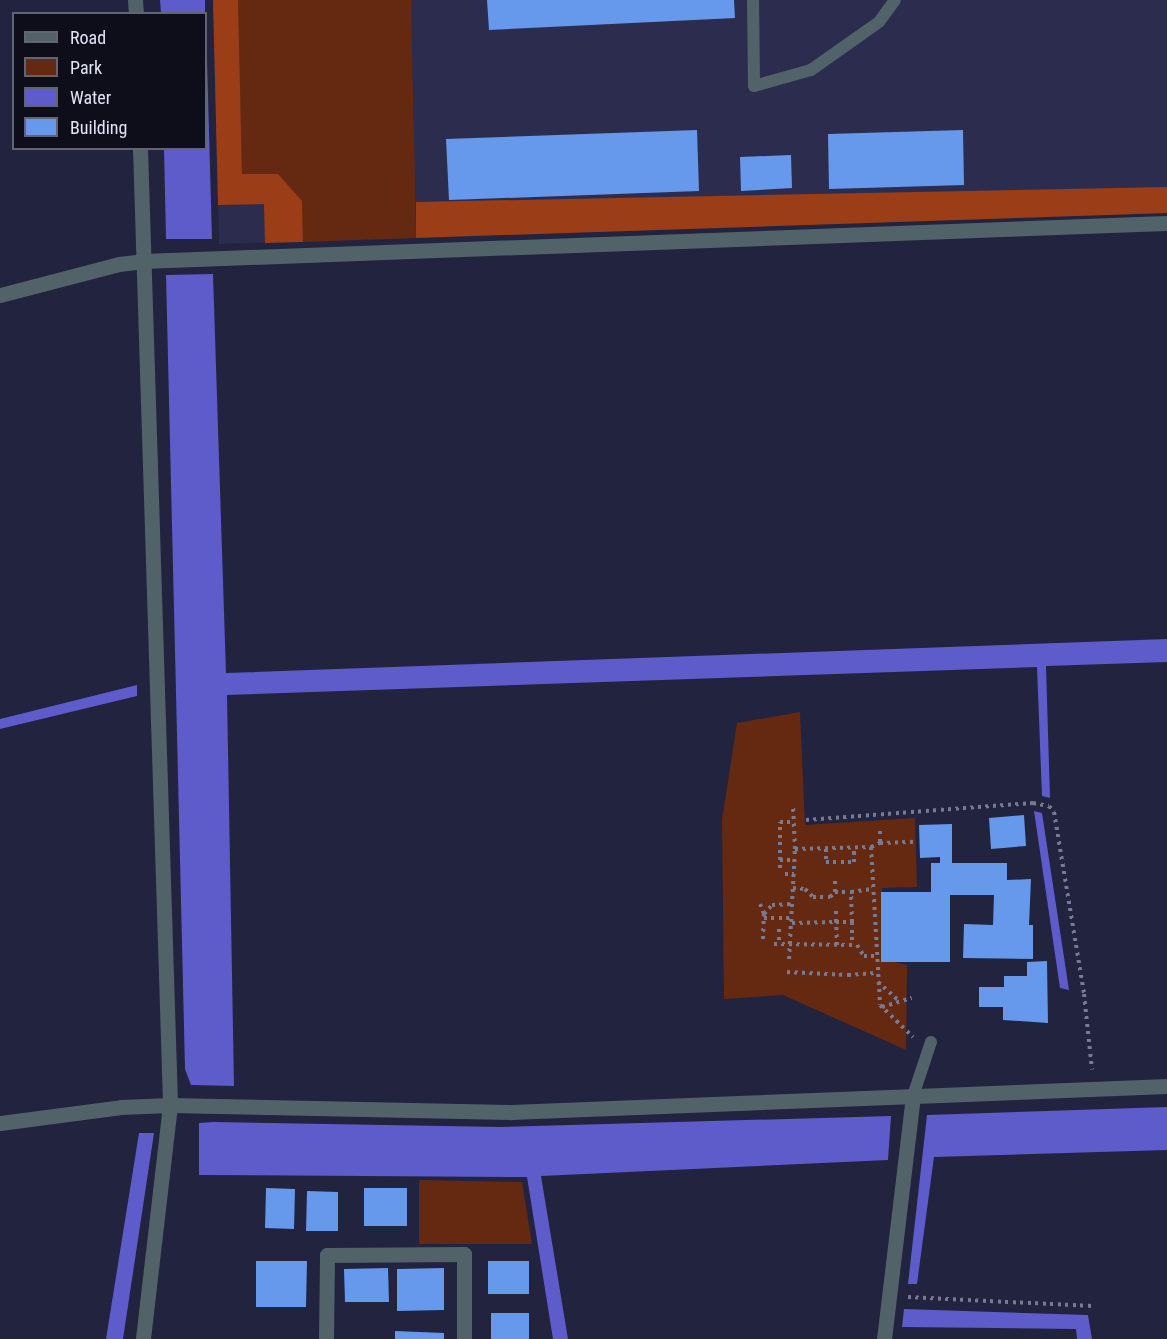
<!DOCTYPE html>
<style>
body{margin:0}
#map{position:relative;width:1167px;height:1339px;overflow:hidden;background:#21233f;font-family:"Roboto Condensed",sans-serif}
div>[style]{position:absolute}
.built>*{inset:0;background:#2c2d4e}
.green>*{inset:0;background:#652912}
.forest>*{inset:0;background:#9b3d17}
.water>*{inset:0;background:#5e5bcb}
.building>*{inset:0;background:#6698ec}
.path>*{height:4px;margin-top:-2px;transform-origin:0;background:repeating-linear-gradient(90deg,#787a92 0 3px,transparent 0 7.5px)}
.lane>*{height:12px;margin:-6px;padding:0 6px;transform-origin:6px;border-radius:6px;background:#516368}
.street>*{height:15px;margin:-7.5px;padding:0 7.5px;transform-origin:7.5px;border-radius:7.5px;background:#516368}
span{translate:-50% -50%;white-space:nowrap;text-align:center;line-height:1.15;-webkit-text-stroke:6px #0d0e1a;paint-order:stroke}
.legend{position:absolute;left:12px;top:12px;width:195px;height:138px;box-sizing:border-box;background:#0d0e1a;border:2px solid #626472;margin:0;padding:8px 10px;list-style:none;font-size:18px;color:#e1e4f7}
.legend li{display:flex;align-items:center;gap:12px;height:30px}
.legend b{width:30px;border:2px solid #626472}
</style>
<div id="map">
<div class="built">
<div style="clip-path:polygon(213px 0,1167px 0,1167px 213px,219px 244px)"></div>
</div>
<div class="green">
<div style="clip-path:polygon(238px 0,411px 0,416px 238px,303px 242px,302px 201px,242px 175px)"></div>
<div style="clip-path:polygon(800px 712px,805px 825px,915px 818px,917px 887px,882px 888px,886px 960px,907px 965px,906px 1050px,783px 995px,724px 999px,722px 820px,737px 723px)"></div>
<div style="clip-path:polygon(419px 1180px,522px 1182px,532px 1244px,419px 1244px)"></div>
</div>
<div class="forest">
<div style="clip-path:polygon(213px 0,238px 0,242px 174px,278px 174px,302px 201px,303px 242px,265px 243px,264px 204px,218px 205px)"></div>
<div style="clip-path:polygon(1167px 187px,1167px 213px,416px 238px,416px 202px)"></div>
</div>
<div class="water">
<div style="clip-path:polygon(160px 0,205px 0,205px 13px,161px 13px)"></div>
<div style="clip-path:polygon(206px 24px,212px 239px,166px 239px,164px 149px,206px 148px)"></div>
<div style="clip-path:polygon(213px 274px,226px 673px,1167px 639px,1167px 662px,1046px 666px,1050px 798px,1042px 796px,1037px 667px,227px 695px,234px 1086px,191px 1085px,185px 1069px,166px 275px)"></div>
<div style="clip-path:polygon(137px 685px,137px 696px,0 729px,0 719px)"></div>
<div style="clip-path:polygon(1034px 811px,1042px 813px,1069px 990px,1060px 988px)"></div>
<div style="clip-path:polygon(1167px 1107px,1167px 1150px,934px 1157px,917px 1284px,908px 1284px,927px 1115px)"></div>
<div style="clip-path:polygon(891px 1116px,888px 1160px,541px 1176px,568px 1339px,553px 1339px,527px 1177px,199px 1175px,199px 1123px,213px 1122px,501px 1127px)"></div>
<div style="clip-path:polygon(139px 1133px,154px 1133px,123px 1339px,106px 1339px)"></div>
<div style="clip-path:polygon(904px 1309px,1088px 1315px,1092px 1339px,1077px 1339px,1076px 1329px,902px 1327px)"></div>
</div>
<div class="building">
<div style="clip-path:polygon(487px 0,734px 0,735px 18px,489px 30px)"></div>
<div style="clip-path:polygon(697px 130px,699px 191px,449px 200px,446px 139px)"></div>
<div style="clip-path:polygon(963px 130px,964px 185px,829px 189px,828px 134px)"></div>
<div style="clip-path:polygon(791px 155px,792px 188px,741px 191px,740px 157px)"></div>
<div style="clip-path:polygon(1024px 815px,1026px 846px,991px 849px,989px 818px)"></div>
<div style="clip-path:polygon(952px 824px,952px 863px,1007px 863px,1007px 880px,1031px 879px,1029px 925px,1033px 925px,1033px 959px,963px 958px,964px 924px,993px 925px,994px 895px,950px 895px,950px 962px,881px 962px,881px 892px,931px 892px,931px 863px,940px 863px,940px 857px,920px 858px,919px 825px)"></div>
<div style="clip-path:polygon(1047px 961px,1048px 1023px,1003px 1020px,1003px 1007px,979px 1007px,979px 987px,1004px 987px,1004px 976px,1027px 976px,1027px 962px)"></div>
<div style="clip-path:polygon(266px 1188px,295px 1189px,294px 1229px,265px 1228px)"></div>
<div style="clip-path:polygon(364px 1188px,407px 1188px,407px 1226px,364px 1226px)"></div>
<div style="clip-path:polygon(307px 1191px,338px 1192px,338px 1231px,306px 1231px)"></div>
<div style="clip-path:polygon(256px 1261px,307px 1261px,306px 1307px,256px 1307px)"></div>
<div style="clip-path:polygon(488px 1261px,529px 1261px,529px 1294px,488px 1294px)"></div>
<div style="clip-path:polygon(388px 1268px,389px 1302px,345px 1302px,344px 1269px)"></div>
<div style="clip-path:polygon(444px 1268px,444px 1310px,397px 1311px,397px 1269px)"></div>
<div style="clip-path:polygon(491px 1313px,529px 1313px,529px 1339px,491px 1339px)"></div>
<div style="clip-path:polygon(395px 1331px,444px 1333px,444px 1339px,395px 1339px)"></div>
</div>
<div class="path">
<div style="left:806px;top:820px;width:228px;rotate:-4.3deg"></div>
<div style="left:1033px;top:803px;width:16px;rotate:11deg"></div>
<div style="left:1049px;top:806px;width:8px;rotate:50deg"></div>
<div style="left:1054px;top:812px;width:184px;rotate:80.6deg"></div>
<div style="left:1084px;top:994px;width:76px;rotate:84deg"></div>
<div style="left:880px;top:831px;width:12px;rotate:90deg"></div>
<div style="left:871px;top:847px;width:10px;rotate:-24deg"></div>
<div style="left:880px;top:843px;width:35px;rotate:-2deg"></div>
<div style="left:795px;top:849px;width:76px;rotate:-1.5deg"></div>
<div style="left:871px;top:847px;width:158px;rotate:86.7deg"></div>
<div style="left:880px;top:1005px;width:46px;rotate:44.1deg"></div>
<div style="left:826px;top:849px;width:13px;rotate:90deg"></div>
<div style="left:826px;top:862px;width:28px"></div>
<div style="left:854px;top:862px;width:14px;rotate:-90deg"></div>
<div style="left:780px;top:860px;width:14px"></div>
<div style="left:780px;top:868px;width:46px;rotate:-90deg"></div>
<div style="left:780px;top:822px;width:14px"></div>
<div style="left:785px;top:874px;width:9px"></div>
<div style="left:835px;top:881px;width:11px;rotate:90deg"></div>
<div style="left:835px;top:892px;width:16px"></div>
<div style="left:793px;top:888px;width:12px;rotate:5deg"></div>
<div style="left:805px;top:889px;width:11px;rotate:45deg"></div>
<div style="left:813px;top:897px;width:17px"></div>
<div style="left:830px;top:897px;width:7px;rotate:-45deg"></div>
<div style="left:760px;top:904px;width:11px;rotate:68deg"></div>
<div style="left:764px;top:918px;width:28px"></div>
<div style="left:852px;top:922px;width:30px;rotate:-92deg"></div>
<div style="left:851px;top:892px;width:21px;rotate:-8deg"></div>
<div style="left:792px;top:923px;width:44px;rotate:-1.3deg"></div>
<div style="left:836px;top:922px;width:13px;rotate:-90deg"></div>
<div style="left:779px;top:929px;width:15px;rotate:90deg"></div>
<div style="left:763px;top:939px;width:25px;rotate:-88deg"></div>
<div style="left:764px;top:914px;width:12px;rotate:-48deg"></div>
<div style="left:772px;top:905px;width:20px;rotate:-3deg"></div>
<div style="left:774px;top:944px;width:83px;rotate:0.7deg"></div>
<div style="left:857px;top:945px;width:13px;rotate:58deg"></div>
<div style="left:864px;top:956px;width:12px"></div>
<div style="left:837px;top:945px;width:23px;rotate:-92deg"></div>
<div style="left:836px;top:922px;width:16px"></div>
<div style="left:852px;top:922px;width:23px;rotate:90deg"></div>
<div style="left:789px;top:959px;width:110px;rotate:-86.9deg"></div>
<div style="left:795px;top:849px;width:44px;rotate:-92.6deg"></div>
<div style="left:787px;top:972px;width:61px;rotate:2.8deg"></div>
<div style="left:848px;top:975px;width:28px;rotate:-4deg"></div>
<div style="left:878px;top:982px;width:28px;rotate:42deg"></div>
<div style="left:882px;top:1007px;width:31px;rotate:-17deg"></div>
<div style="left:908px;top:1297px;width:185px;rotate:2.8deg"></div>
</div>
<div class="lane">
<div style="left:753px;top:0;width:86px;rotate:89.3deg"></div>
<div style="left:754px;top:86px;width:59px;rotate:-15.7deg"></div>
<div style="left:811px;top:70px;width:83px;rotate:-35.2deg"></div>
<div style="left:879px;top:22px;width:27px;rotate:-54deg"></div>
<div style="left:913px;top:1096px;width:57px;rotate:-71.6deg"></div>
</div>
<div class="street">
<div style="left:135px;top:0;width:14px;rotate:86deg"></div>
<div style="left:140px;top:148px;width:957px;rotate:88.2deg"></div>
<div style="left:170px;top:1105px;width:236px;rotate:96.6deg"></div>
<div style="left:0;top:295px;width:123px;rotate:-14.6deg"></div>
<div style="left:119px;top:264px;width:24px;rotate:-7deg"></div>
<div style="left:143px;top:261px;width:1025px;rotate:-2.13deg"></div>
<div style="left:0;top:1123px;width:122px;rotate:-7.5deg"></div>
<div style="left:121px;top:1107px;width:49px;rotate:-2.3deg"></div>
<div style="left:170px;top:1105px;width:341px;rotate:1.2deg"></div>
<div style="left:511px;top:1112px;width:657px;rotate:-2.27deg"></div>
<div style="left:326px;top:1339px;width:84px;rotate:-89.3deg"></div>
<div style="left:327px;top:1255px;width:137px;rotate:-0.4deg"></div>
<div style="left:464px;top:1254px;width:85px;rotate:90deg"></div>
<div style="left:884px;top:1339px;width:245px;rotate:-83.2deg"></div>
</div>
<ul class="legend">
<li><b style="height:8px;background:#516368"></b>Road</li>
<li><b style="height:16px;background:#652912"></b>Park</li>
<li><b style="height:16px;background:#5e5bcb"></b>Water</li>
<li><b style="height:16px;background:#6698ec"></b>Building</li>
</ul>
</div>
